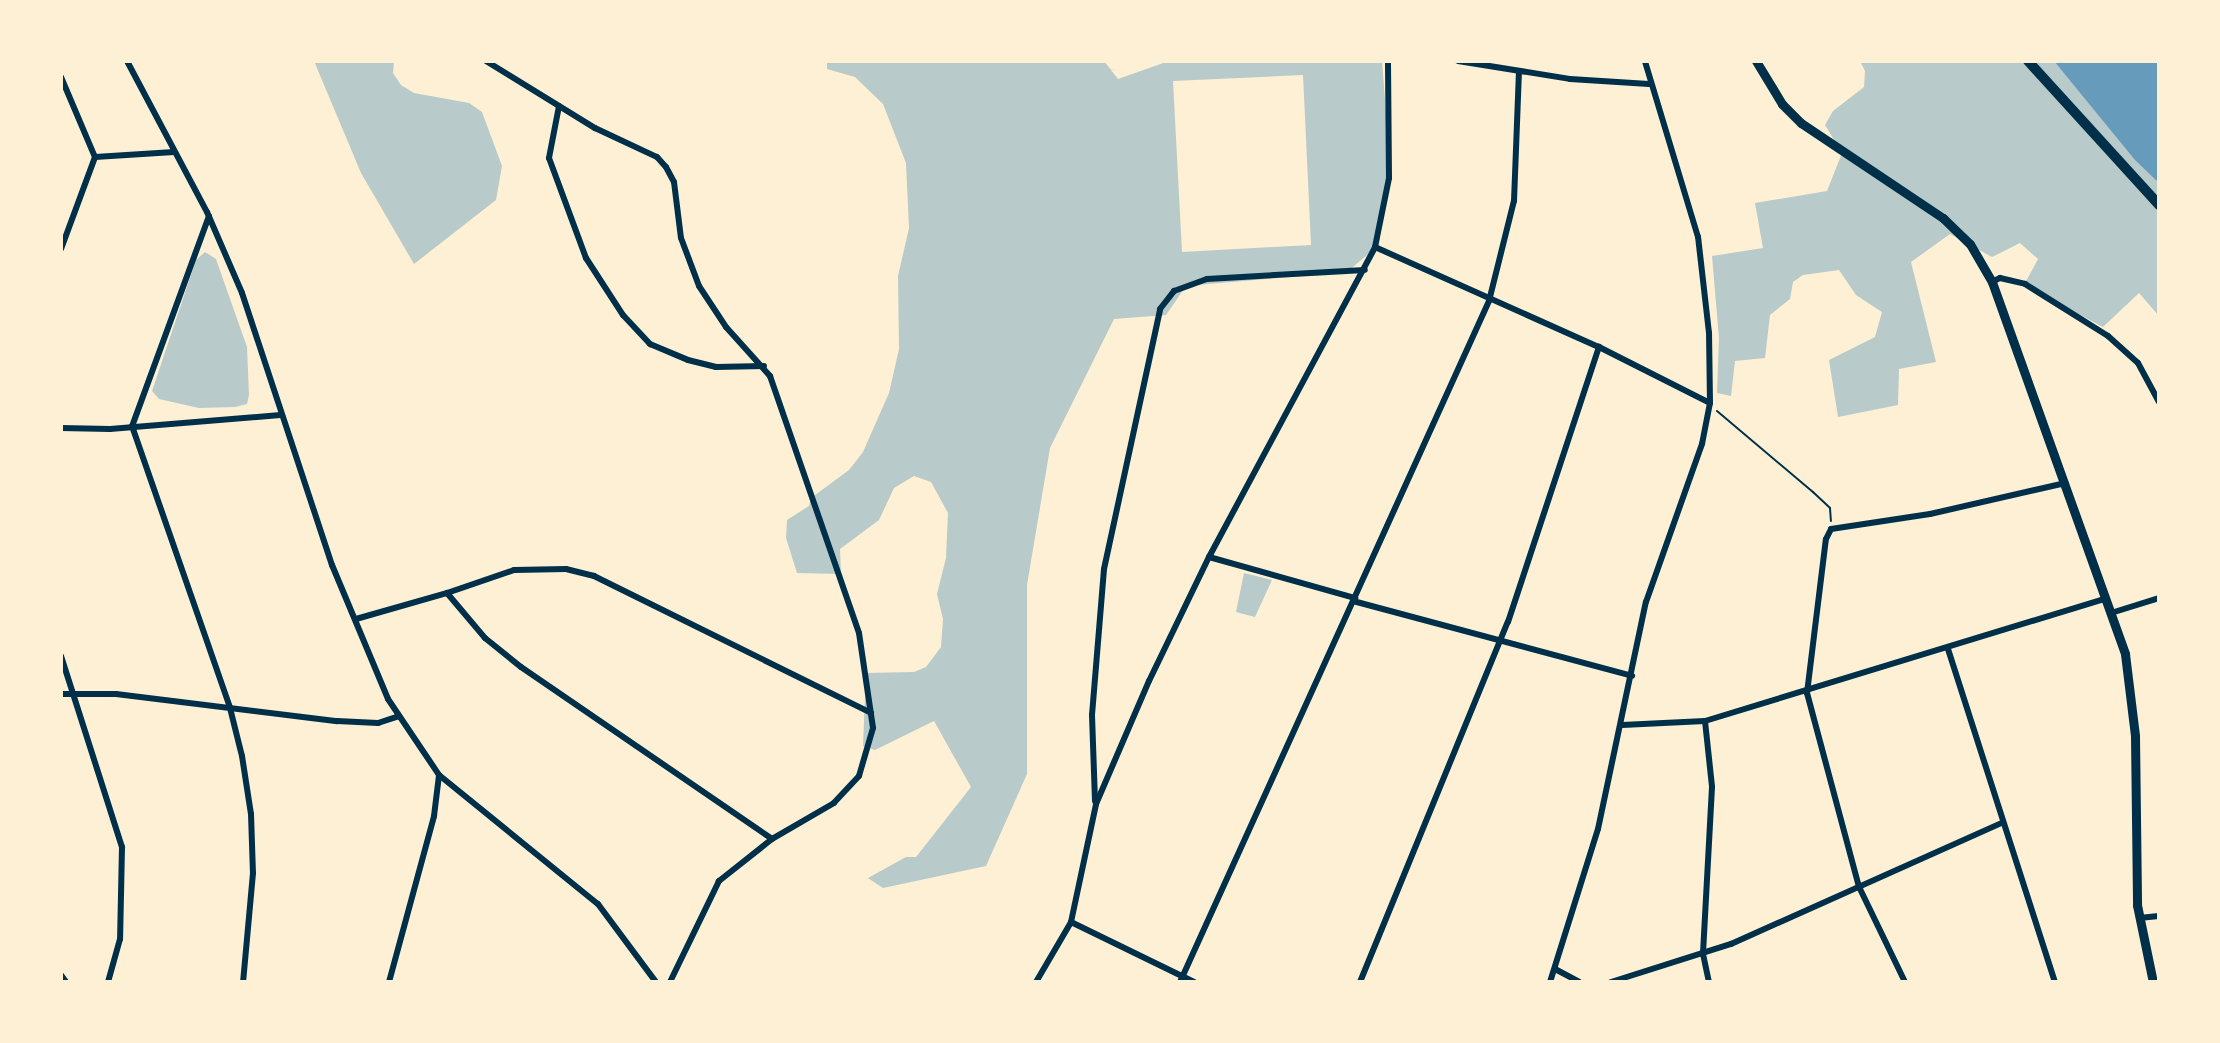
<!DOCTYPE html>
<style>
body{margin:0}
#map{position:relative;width:2220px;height:1043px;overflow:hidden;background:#fdf0d5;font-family:"Source Sans 3",sans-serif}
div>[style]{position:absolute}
.green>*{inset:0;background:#b9caca}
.water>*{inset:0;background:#669bbc}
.path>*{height:2px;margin:-1px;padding:0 1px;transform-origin:1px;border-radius:1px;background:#003049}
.minor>*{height:6px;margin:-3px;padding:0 3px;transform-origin:3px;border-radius:3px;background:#003049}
.secondary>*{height:9px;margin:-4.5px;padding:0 4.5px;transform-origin:4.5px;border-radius:4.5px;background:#003049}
.trunk>*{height:10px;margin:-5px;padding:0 5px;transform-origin:5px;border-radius:5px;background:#003049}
span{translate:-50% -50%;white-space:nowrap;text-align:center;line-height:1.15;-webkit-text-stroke:7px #fdf0d5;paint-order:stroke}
.frame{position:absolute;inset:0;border:63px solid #fdf0d5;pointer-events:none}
</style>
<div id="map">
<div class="green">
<div style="clip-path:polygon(314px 61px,394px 61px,393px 73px,401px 85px,414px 93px,469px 103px,482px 112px,502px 166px,496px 200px,414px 264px,361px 173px)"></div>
<div style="clip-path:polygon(evenodd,827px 61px,1104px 61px,1118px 79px,1169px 61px,1382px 61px,1389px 151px,1379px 245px,1347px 272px,1186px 286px,1166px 315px,1114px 319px,1050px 448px,1027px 585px,1027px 774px,986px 866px,883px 888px,868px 878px,906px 857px,916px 857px,971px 787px,934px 721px,875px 750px,863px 746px,866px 673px,914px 672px,926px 667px,941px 647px,943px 619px,937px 594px,946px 558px,948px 513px,931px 482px,914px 476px,894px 488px,879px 520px,840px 549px,841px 574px,797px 573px,786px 538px,787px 520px,809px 506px,811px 498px,849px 470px,863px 452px,889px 393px,899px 349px,898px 276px,909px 228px,906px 163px,883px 104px,855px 77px,827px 69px,827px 61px,1303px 75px,1311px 245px,1182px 252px,1173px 81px,1303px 75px)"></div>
<div style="clip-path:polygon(1860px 61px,2054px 61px,2159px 183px,2159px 316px,2139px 293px,2103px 327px,2024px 285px,2038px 259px,2020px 243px,1992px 257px,1950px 234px,1911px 262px,1936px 362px,1899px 369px,1898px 405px,1838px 417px,1829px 360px,1875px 337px,1882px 312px,1856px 295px,1839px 270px,1803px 275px,1793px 282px,1790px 299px,1770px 315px,1765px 358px,1735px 361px,1731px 396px,1717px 393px,1719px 338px,1712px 256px,1763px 248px,1755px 203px,1827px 191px,1842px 153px,1825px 125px,1833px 111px,1864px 87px,1865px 71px)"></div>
<div style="clip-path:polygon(205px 252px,216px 259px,247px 347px,249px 395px,247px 404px,235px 407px,199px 408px,159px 399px,152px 391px,196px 260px)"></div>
<div style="clip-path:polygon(1244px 573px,1272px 580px,1255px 617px,1236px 612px)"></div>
</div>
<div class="water">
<div style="clip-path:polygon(2054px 61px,2159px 61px,2159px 183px,2135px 160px)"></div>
</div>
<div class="path">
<div style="left:1717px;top:411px;width:126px;rotate:40.2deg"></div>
<div style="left:1813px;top:492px;width:23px;rotate:43deg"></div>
<div style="left:1830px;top:508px;width:13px;rotate:86deg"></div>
</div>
<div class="minor">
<div style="left:127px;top:61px;width:171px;rotate:62.1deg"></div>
<div style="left:207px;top:212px;width:88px;rotate:66.6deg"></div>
<div style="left:242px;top:293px;width:287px;rotate:71.7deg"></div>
<div style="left:332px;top:565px;width:145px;rotate:67.3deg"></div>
<div style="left:388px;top:699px;width:92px;rotate:56.1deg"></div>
<div style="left:439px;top:775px;width:205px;rotate:39.1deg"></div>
<div style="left:598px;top:904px;width:97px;rotate:53.4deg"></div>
<div style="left:486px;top:61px;width:128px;rotate:31.6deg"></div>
<div style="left:595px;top:128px;width:68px;rotate:25.1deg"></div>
<div style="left:657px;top:157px;width:13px;rotate:48deg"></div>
<div style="left:666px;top:167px;width:17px;rotate:62deg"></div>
<div style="left:674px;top:182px;width:56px;rotate:82.9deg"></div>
<div style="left:681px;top:238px;width:51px;rotate:69.4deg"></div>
<div style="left:699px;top:286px;width:49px;rotate:56.6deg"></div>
<div style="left:726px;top:327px;width:66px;rotate:48.1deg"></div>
<div style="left:770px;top:376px;width:272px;rotate:70.9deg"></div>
<div style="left:859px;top:633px;width:96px;rotate:81.6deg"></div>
<div style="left:873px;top:728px;width:50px;rotate:106.3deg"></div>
<div style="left:859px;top:776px;width:37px;rotate:133deg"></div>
<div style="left:834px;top:803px;width:72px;rotate:149.9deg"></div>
<div style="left:772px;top:839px;width:68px;rotate:141.6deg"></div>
<div style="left:719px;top:881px;width:112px;rotate:115.9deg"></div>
<div style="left:1458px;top:61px;width:113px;rotate:9.1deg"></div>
<div style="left:1570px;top:79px;width:79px;rotate:3.6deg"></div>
<div style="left:61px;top:77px;width:87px;rotate:67deg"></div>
<div style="left:559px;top:106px;width:53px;rotate:100.9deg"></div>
<div style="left:549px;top:158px;width:107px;rotate:69.7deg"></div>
<div style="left:586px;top:258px;width:68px;rotate:57deg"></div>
<div style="left:623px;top:315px;width:40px;rotate:47deg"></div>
<div style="left:650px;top:344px;width:41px;rotate:22.8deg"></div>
<div style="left:688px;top:360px;width:29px;rotate:14deg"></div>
<div style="left:716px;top:367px;width:48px;rotate:-1.2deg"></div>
<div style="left:95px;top:157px;width:79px;rotate:-3.6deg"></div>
<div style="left:209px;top:216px;width:224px;rotate:110.1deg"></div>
<div style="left:132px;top:426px;width:299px;rotate:70.8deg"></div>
<div style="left:230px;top:708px;width:49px;rotate:76deg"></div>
<div style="left:242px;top:756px;width:59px;rotate:81.2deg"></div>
<div style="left:251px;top:814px;width:59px;rotate:88.1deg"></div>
<div style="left:253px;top:873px;width:109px;rotate:95.2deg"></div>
<div style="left:1375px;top:247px;width:245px;rotate:24.1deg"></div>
<div style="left:1599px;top:347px;width:124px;rotate:26.8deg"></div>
<div style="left:61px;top:249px;width:98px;rotate:-69.7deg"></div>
<div style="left:1992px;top:282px;width:9px;rotate:-27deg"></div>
<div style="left:2000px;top:278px;width:26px;rotate:13deg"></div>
<div style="left:2025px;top:284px;width:98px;rotate:32.1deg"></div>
<div style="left:2108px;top:336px;width:40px;rotate:42deg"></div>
<div style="left:2138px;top:363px;width:44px;rotate:61.7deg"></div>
<div style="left:61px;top:428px;width:49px;rotate:1.2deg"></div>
<div style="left:110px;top:429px;width:171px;rotate:-4.7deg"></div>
<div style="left:1209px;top:557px;width:152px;rotate:15.7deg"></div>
<div style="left:447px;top:593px;width:71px;rotate:-18.9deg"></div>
<div style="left:514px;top:570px;width:52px;rotate:-1.1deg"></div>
<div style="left:566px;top:569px;width:29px;rotate:14deg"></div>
<div style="left:594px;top:576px;width:309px;rotate:26.3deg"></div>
<div style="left:1353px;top:601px;width:289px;rotate:15deg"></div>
<div style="left:2111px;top:613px;width:50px;rotate:-17.4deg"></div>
<div style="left:356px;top:619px;width:95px;rotate:-15.9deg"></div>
<div style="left:447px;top:593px;width:59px;rotate:49.8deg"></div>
<div style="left:485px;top:638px;width:46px;rotate:38.9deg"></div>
<div style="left:521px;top:667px;width:304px;rotate:34.4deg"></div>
<div style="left:1948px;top:649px;width:350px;rotate:72.2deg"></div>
<div style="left:61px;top:656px;width:201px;rotate:72.3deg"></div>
<div style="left:122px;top:847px;width:92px;rotate:91.2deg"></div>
<div style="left:120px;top:939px;width:45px;rotate:105.6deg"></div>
<div style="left:61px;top:694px;width:55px"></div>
<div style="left:116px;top:694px;width:223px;rotate:7deg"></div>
<div style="left:337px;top:721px;width:41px;rotate:2.8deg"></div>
<div style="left:378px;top:723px;width:22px;rotate:-18deg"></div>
<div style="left:1705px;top:721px;width:66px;rotate:83.9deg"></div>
<div style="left:1712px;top:787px;width:167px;rotate:93.1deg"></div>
<div style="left:1703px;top:954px;width:29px;rotate:78deg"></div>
<div style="left:1622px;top:725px;width:83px;rotate:-2.8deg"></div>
<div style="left:1705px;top:721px;width:418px;rotate:-17deg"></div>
<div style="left:1095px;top:801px;width:86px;rotate:-92deg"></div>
<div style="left:1092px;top:715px;width:146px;rotate:-85.3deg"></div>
<div style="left:1104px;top:569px;width:266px;rotate:-77.8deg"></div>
<div style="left:1160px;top:309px;width:23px;rotate:-52deg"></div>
<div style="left:1174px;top:291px;width:35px;rotate:-20deg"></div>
<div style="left:1207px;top:279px;width:158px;rotate:-3.3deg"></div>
<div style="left:2139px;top:918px;width:20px;rotate:-6deg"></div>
<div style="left:1071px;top:922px;width:137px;rotate:26deg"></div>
<div style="left:1555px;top:969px;width:27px;rotate:28deg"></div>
<div style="left:61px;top:975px;width:9px;rotate:54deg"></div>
<div style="left:389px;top:982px;width:172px;rotate:-74.8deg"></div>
<div style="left:434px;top:816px;width:41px;rotate:-83deg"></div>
<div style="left:1036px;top:982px;width:69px;rotate:-59.7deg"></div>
<div style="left:1071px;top:922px;width:121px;rotate:-78deg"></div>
<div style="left:1096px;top:804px;width:134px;rotate:-66.7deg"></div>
<div style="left:1149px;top:681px;width:138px;rotate:-64.2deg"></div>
<div style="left:1209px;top:557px;width:352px;rotate:-61.8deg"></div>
<div style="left:1375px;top:247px;width:70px;rotate:-78.5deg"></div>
<div style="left:1389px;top:178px;width:117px;rotate:-90.5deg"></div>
<div style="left:1180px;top:982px;width:748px;rotate:-65.59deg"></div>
<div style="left:1489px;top:301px;width:103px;rotate:-76deg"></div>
<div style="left:1514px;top:201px;width:129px;rotate:-87.8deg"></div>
<div style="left:1360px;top:982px;width:389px;rotate:-67.7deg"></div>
<div style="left:1508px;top:622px;width:290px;rotate:-71.7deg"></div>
<div style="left:1550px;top:982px;width:160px;rotate:-72.6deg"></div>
<div style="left:1598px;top:829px;width:232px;rotate:-78.1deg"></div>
<div style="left:1646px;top:602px;width:168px;rotate:-70.5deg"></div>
<div style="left:1702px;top:444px;width:42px;rotate:-79deg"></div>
<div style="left:1710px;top:403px;width:70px;rotate:-90.8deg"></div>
<div style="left:1709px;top:333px;width:97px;rotate:-96.5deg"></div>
<div style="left:1698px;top:237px;width:184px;rotate:-106.8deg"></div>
<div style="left:1611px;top:982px;width:126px;rotate:-17.6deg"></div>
<div style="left:1731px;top:944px;width:296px;rotate:-24.1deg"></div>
<div style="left:1905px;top:982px;width:106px;rotate:-115.8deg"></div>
<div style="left:1859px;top:887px;width:201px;rotate:-105deg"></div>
<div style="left:1807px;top:693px;width:155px;rotate:-83deg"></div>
<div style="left:1826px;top:539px;width:11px;rotate:-63deg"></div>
<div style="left:1831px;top:529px;width:100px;rotate:-8.6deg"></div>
<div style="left:1930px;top:514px;width:139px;rotate:-12.9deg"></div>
</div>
<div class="secondary">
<div style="left:1756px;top:61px;width:50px;rotate:58.8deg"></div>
<div style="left:1782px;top:104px;width:27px;rotate:45deg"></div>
<div style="left:1801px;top:123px;width:171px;rotate:33.8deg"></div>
<div style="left:1943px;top:218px;width:37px;rotate:44deg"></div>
<div style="left:1970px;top:244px;width:44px;rotate:59.9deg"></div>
<div style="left:1992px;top:282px;width:395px;rotate:70.3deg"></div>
<div style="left:2125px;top:654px;width:83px;rotate:83deg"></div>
<div style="left:2135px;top:736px;width:169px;rotate:89.3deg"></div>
<div style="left:2137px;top:905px;width:79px;rotate:78.3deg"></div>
</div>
<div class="trunk">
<div style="left:2028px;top:61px;width:195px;rotate:47.7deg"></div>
</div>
<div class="frame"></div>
</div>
